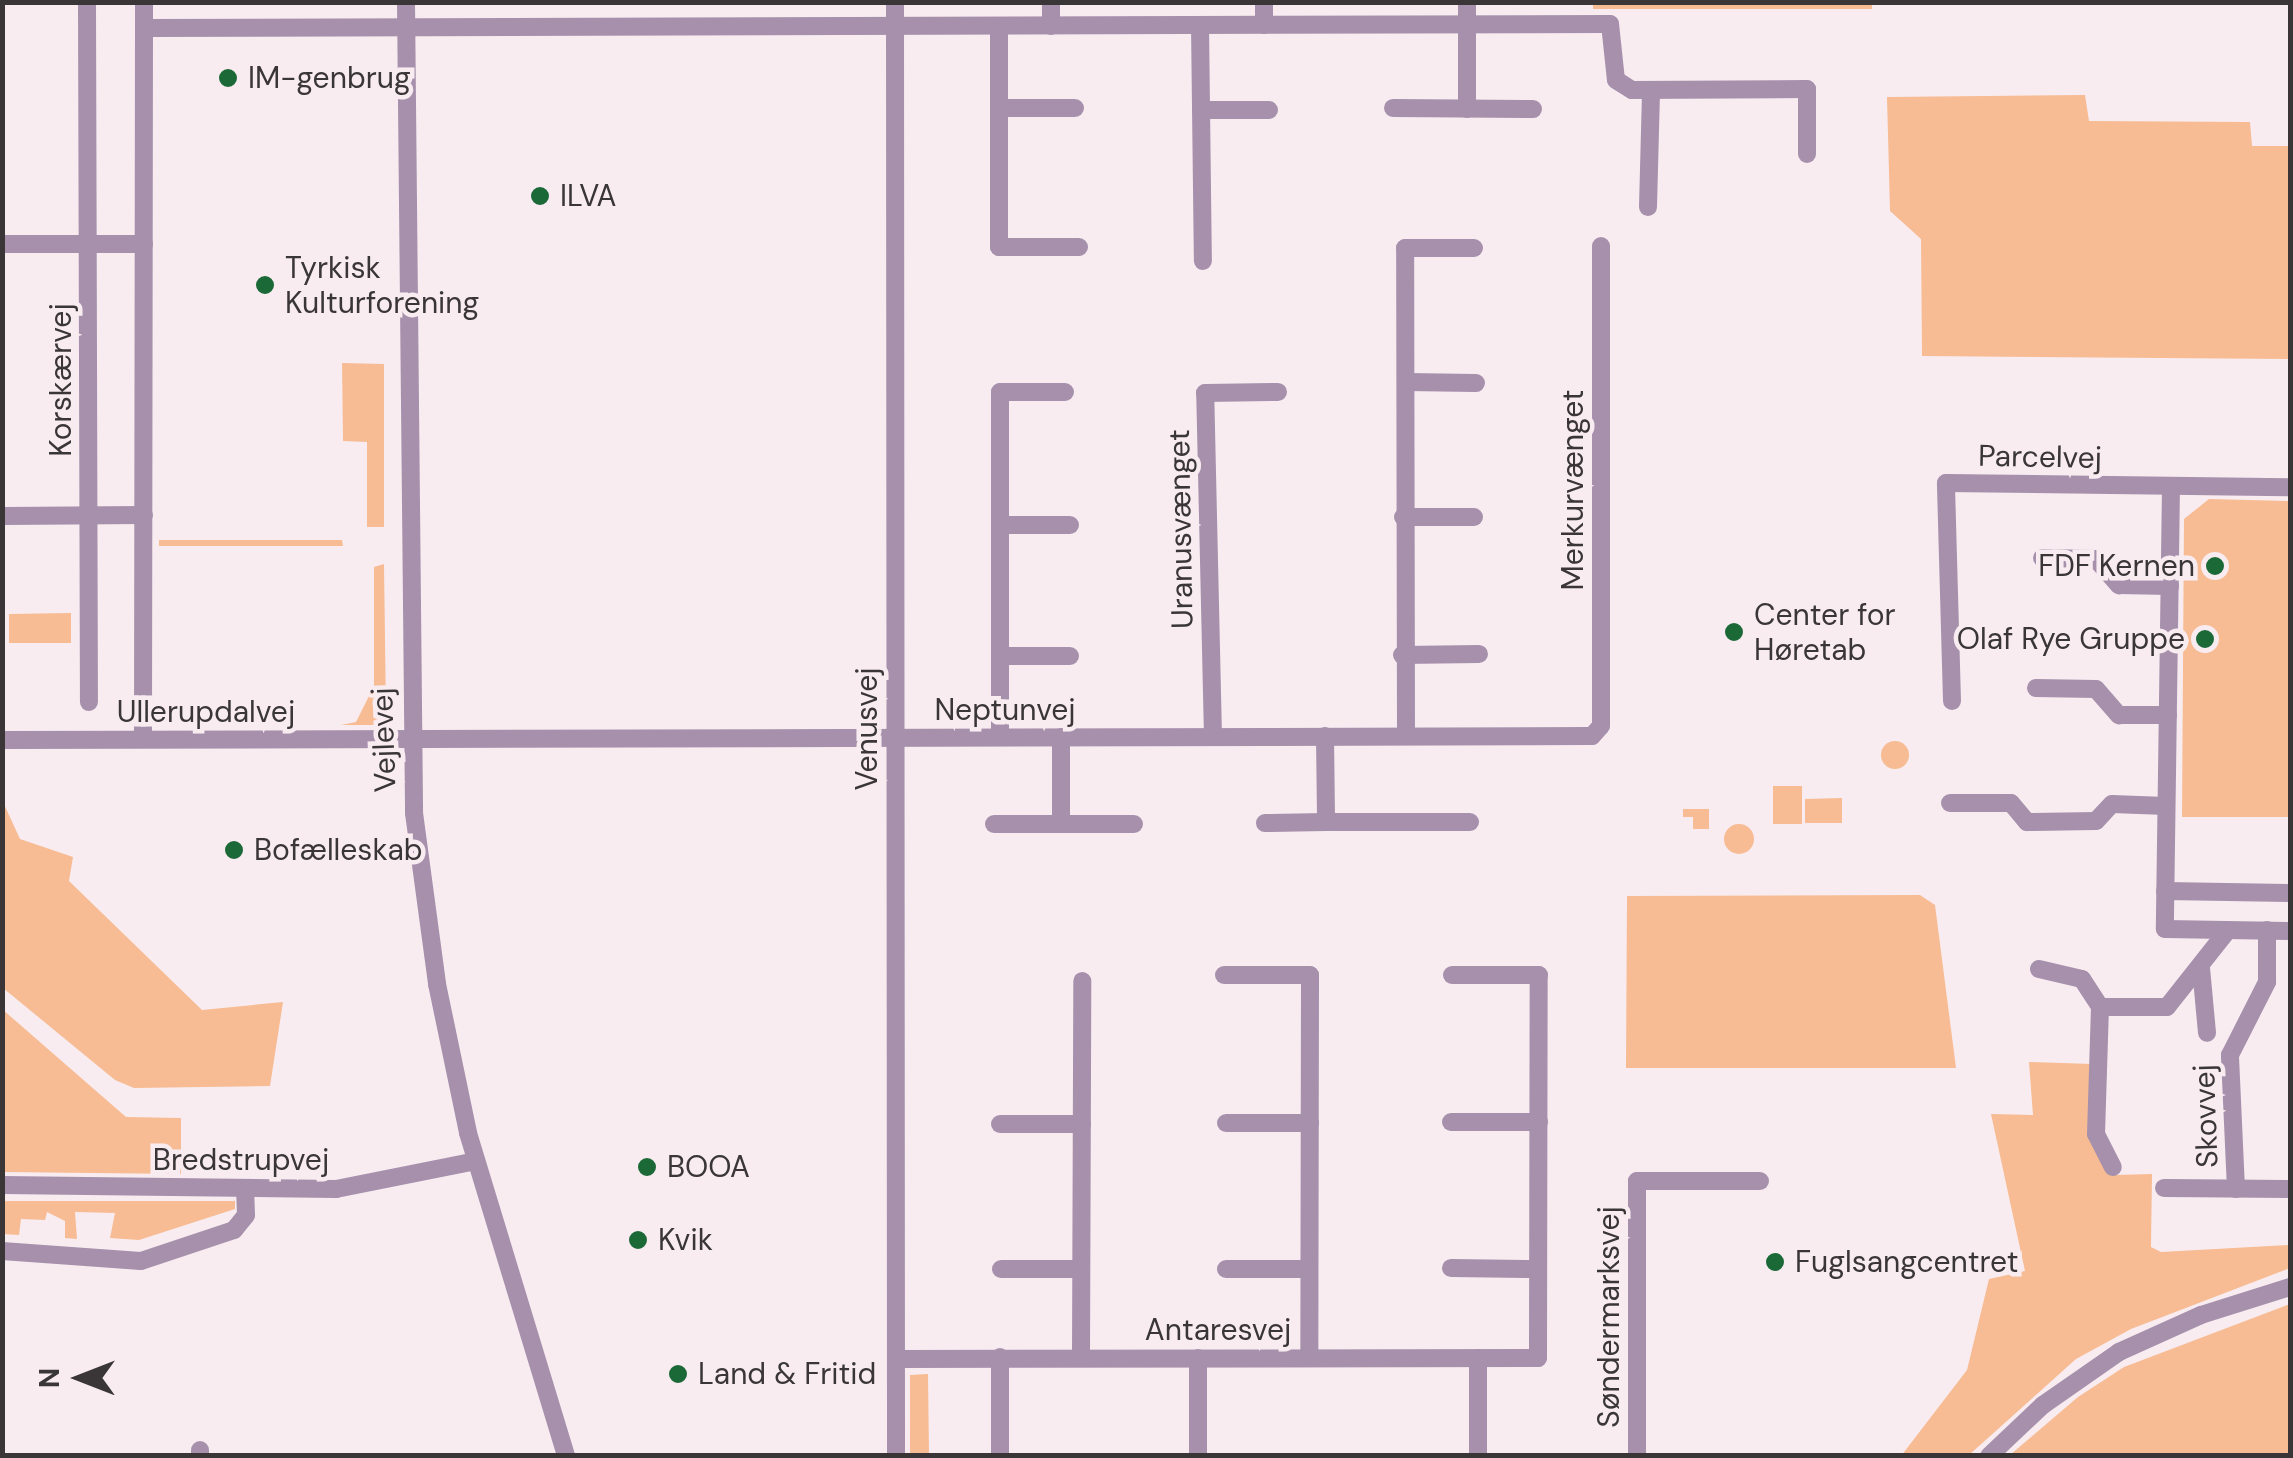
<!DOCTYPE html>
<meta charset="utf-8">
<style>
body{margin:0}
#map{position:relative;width:2293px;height:1458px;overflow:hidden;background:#f8ecf1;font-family:"DM Sans",sans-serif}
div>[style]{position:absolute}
.green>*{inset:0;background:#f7bc93}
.round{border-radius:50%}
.minor>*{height:18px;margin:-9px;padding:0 9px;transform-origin:9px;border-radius:9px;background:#a690ac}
.dots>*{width:28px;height:28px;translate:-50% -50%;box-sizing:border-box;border:5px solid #f8ecf1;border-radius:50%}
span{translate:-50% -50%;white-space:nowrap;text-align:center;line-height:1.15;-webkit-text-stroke:9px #f8ecf1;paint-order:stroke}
.poi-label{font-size:30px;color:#3a3638}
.left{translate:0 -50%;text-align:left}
.right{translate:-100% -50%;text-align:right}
.street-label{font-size:30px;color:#3a3638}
.frame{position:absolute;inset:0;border:5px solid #3a3638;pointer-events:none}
.north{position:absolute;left:30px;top:1328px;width:100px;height:100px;-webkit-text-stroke:8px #f8ecf1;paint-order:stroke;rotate:270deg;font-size:28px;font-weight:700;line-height:40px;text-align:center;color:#3a3638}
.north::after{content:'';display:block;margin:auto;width:35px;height:45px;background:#3a3638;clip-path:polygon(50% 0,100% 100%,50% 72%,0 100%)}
</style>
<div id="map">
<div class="green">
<div style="clip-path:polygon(1872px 2px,1872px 9px,1593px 9px,1593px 2px)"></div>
<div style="clip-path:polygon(2085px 95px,2089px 121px,2250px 122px,2252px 146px,2290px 146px,2290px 359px,1922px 356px,1921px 239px,1890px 211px,1887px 97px)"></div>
<div style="clip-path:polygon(342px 363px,384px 364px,384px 527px,367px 527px,367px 442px,343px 441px)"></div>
<div style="clip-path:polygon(2209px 499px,2290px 501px,2290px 817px,2182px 817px,2184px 519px)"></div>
<div style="clip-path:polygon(159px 540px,342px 540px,343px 546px,159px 546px)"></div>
<div style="clip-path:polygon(384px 564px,386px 714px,376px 725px,341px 725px,356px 722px,374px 686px,374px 567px)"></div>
<div style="clip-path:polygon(71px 613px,71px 643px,9px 643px,9px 614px)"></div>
<div class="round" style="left:1881px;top:741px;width:28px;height:28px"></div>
<div style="clip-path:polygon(1773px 786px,1802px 786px,1802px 824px,1773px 824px)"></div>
<div style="clip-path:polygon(1842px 798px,1842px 823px,1805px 823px,1805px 799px)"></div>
<div style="clip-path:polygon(3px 802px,20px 839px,73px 857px,69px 881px,202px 1010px,283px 1002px,270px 1086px,134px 1088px,115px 1080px,3px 988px)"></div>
<div style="clip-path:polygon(1683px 809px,1709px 809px,1709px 829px,1693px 829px,1693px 817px,1683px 817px)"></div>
<div class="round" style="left:1724px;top:824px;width:30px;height:30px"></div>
<div style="clip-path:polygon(1920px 895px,1935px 905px,1956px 1068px,1626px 1068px,1627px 896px)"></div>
<div style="clip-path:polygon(2px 1009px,126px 1117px,181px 1118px,181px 1174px,3px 1172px)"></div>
<div style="clip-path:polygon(2029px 1062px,2092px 1064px,2091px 1141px,2115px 1175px,2152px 1174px,2151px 1247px,2161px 1252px,2290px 1245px,2290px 1268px,2131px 1329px,2076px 1359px,1969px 1455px,1901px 1456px,1967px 1370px,1989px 1279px,2025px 1271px,1991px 1114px,2033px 1115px)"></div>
<div style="clip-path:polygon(3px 1201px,235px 1201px,235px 1209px,139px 1240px,110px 1238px,115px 1213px,75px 1212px,77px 1239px,65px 1238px,65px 1221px,47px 1212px,45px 1220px,21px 1219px,19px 1235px,3px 1234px)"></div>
<div style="clip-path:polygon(2290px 1304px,2290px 1455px,2010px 1455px,2078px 1397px,2124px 1367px)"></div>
<div style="clip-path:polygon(928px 1374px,929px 1455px,910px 1455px,910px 1375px)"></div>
</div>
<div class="minor">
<div style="left:87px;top:2px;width:700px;rotate:89.84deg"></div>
<div style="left:406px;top:2px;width:811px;rotate:89.43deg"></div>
<div style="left:414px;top:813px;width:173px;rotate:82.3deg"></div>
<div style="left:437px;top:984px;width:152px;rotate:78.2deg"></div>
<div style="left:468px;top:1133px;width:338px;rotate:73.1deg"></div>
<div style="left:895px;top:2px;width:1454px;rotate:89.96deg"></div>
<div style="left:1051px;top:2px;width:24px;rotate:90deg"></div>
<div style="left:1264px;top:2px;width:23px;rotate:90deg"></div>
<div style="left:1467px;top:2px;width:107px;rotate:90deg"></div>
<div style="left:1200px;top:25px;width:236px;rotate:89.3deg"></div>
<div style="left:999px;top:26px;width:221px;rotate:90deg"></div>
<div style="left:999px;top:247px;width:80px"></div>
<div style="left:144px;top:28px;width:1466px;rotate:-0.16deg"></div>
<div style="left:1610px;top:24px;width:56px;rotate:83.9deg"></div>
<div style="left:1616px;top:80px;width:19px;rotate:32deg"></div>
<div style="left:1632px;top:90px;width:175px;rotate:-0.3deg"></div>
<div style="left:1807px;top:89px;width:65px;rotate:90deg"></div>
<div style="left:999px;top:108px;width:76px"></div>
<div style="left:1393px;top:108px;width:140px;rotate:0.4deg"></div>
<div style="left:1201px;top:110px;width:68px"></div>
<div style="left:1648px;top:207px;width:115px;rotate:-88.5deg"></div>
<div style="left:2px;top:244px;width:142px"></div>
<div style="left:1406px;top:382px;width:70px;rotate:0.8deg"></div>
<div style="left:2171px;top:486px;width:443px;rotate:90.8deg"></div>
<div style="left:2165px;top:929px;width:125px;rotate:0.9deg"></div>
<div style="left:2px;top:516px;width:142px;rotate:-0.4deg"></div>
<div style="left:1403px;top:517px;width:71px"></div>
<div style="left:1000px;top:525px;width:70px"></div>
<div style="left:2042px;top:558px;width:54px;rotate:1.1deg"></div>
<div style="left:2096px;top:559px;width:35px;rotate:49deg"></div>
<div style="left:2119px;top:585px;width:51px;rotate:1.1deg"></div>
<div style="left:1402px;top:655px;width:77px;rotate:-0.7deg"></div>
<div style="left:1000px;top:656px;width:70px"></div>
<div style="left:2036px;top:688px;width:60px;rotate:1deg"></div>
<div style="left:2096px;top:689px;width:35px;rotate:49deg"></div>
<div style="left:2119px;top:715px;width:49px"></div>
<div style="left:1952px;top:701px;width:218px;rotate:-91.6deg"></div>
<div style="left:1946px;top:483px;width:344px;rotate:0.7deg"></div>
<div style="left:1325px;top:736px;width:86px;rotate:89.3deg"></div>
<div style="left:1326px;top:822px;width:144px"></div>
<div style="left:1406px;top:736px;width:488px;rotate:-90.1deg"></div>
<div style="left:1405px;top:248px;width:69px"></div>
<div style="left:1000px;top:737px;width:345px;rotate:-90deg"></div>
<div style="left:1000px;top:392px;width:65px"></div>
<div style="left:1061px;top:737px;width:87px;rotate:90deg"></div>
<div style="left:1213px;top:737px;width:344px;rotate:-91.3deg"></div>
<div style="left:1205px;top:393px;width:73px;rotate:-0.8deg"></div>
<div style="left:143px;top:739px;width:737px;rotate:-89.92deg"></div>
<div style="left:2px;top:740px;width:1590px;rotate:-0.14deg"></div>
<div style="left:1592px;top:736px;width:13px;rotate:-48deg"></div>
<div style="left:1601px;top:726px;width:480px;rotate:-90deg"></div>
<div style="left:1950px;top:803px;width:61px"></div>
<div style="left:2011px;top:803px;width:25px;rotate:50deg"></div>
<div style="left:2027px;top:822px;width:69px;rotate:-0.8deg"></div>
<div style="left:2096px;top:821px;width:23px;rotate:-47deg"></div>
<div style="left:2112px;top:804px;width:54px;rotate:2.1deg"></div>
<div style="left:1265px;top:823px;width:61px;rotate:-0.9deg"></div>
<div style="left:994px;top:824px;width:140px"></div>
<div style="left:2165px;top:891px;width:125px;rotate:0.9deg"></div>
<div style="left:2201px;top:968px;width:65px;rotate:84.7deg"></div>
<div style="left:2039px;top:969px;width:44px;rotate:13.1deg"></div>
<div style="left:2082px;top:979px;width:33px;rotate:57deg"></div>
<div style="left:2100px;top:1007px;width:67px"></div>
<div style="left:2167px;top:1007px;width:98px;rotate:-51.6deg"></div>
<div style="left:1224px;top:975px;width:86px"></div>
<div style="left:1310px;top:975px;width:383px;rotate:90.1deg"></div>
<div style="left:2100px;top:1007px;width:127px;rotate:91.8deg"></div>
<div style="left:2096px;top:1134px;width:37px;rotate:63deg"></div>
<div style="left:1451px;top:1122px;width:88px"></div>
<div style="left:1226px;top:1123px;width:84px"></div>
<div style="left:1000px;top:1124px;width:82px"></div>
<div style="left:2px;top:1185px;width:334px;rotate:0.7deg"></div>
<div style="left:336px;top:1189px;width:143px;rotate:-11.3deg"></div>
<div style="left:2164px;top:1188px;width:126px;rotate:0.5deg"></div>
<div style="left:2236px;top:1189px;width:134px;rotate:-92.6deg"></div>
<div style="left:2230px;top:1055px;width:82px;rotate:-63.1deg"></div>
<div style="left:2267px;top:982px;width:52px;rotate:-90deg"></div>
<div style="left:2px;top:1251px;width:139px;rotate:4.1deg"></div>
<div style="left:141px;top:1261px;width:98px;rotate:-18.4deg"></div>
<div style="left:234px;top:1230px;width:19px;rotate:-51deg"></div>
<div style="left:246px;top:1215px;width:25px;rotate:-92deg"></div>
<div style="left:1451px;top:1268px;width:87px;rotate:0.7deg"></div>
<div style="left:1001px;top:1269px;width:80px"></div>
<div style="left:1226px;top:1269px;width:83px"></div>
<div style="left:1081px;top:1357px;width:376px;rotate:-89.8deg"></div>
<div style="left:1198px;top:1358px;width:98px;rotate:90deg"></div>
<div style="left:897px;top:1359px;width:641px;rotate:-0.09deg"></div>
<div style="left:1538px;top:1358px;width:383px;rotate:-89.9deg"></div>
<div style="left:1539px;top:975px;width:87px;rotate:180deg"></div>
<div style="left:200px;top:1450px;width:6px;rotate:90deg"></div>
<div style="left:1000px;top:1456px;width:99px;rotate:-90deg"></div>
<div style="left:1478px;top:1456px;width:98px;rotate:-90deg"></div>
<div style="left:1637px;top:1456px;width:275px;rotate:-90deg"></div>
<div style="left:1637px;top:1181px;width:123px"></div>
<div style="left:1989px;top:1456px;width:74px;rotate:-43.4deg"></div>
<div style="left:2043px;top:1405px;width:93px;rotate:-34.9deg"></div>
<div style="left:2119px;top:1352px;width:90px;rotate:-24.3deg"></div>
<div style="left:2201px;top:1315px;width:93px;rotate:-17.5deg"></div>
</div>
<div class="dots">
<div style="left:228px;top:78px;background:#1c6938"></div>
<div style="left:540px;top:196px;background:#1c6938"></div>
<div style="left:265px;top:285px;background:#1c6938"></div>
<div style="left:2215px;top:566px;background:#1c6938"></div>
<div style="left:1734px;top:632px;background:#1c6938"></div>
<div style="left:2205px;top:639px;background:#1c6938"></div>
<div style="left:234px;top:850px;background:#1c6938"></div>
<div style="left:647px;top:1167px;background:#1c6938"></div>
<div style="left:638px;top:1240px;background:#1c6938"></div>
<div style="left:1775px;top:1262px;background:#1c6938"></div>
<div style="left:678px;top:1374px;background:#1c6938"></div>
</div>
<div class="poi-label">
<span class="left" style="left:248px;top:78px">IM-genbrug</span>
<span class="left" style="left:560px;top:196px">ILVA</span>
<span class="left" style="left:285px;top:285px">Tyrkisk<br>Kulturforening</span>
<span class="right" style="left:2195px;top:566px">FDF Kernen</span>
<span class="left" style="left:1754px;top:632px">Center for<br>Høretab</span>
<span class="right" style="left:2185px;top:639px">Olaf Rye Gruppe</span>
<span class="left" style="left:254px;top:850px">Bofælleskab</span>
<span class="left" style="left:667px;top:1167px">BOOA</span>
<span class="left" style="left:658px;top:1240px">Kvik</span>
<span class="left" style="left:1795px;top:1262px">Fuglsangcentret</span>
<span class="left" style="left:698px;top:1374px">Land &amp; Fritid</span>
</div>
<div class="street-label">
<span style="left:61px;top:380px;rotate:-90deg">Korskærvej</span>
<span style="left:2040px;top:457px;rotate:1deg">Parcelvej</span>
<span style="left:1573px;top:490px;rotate:-90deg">Merkurvænget</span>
<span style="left:1181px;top:529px;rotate:-91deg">Uranusvænget</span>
<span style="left:1005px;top:710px">Neptunvej</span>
<span style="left:206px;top:712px">Ullerupdalvej</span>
<span style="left:867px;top:729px;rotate:-90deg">Venusvej</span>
<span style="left:384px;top:740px;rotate:-92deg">Vejlevej</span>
<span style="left:2206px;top:1116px;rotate:-92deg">Skovvej</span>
<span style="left:241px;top:1160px">Bredstrupvej</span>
<span style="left:1609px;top:1317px;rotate:-90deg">Søndermarksvej</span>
<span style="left:1218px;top:1330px">Antaresvej</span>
</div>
<div class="frame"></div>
<div class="north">N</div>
</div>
